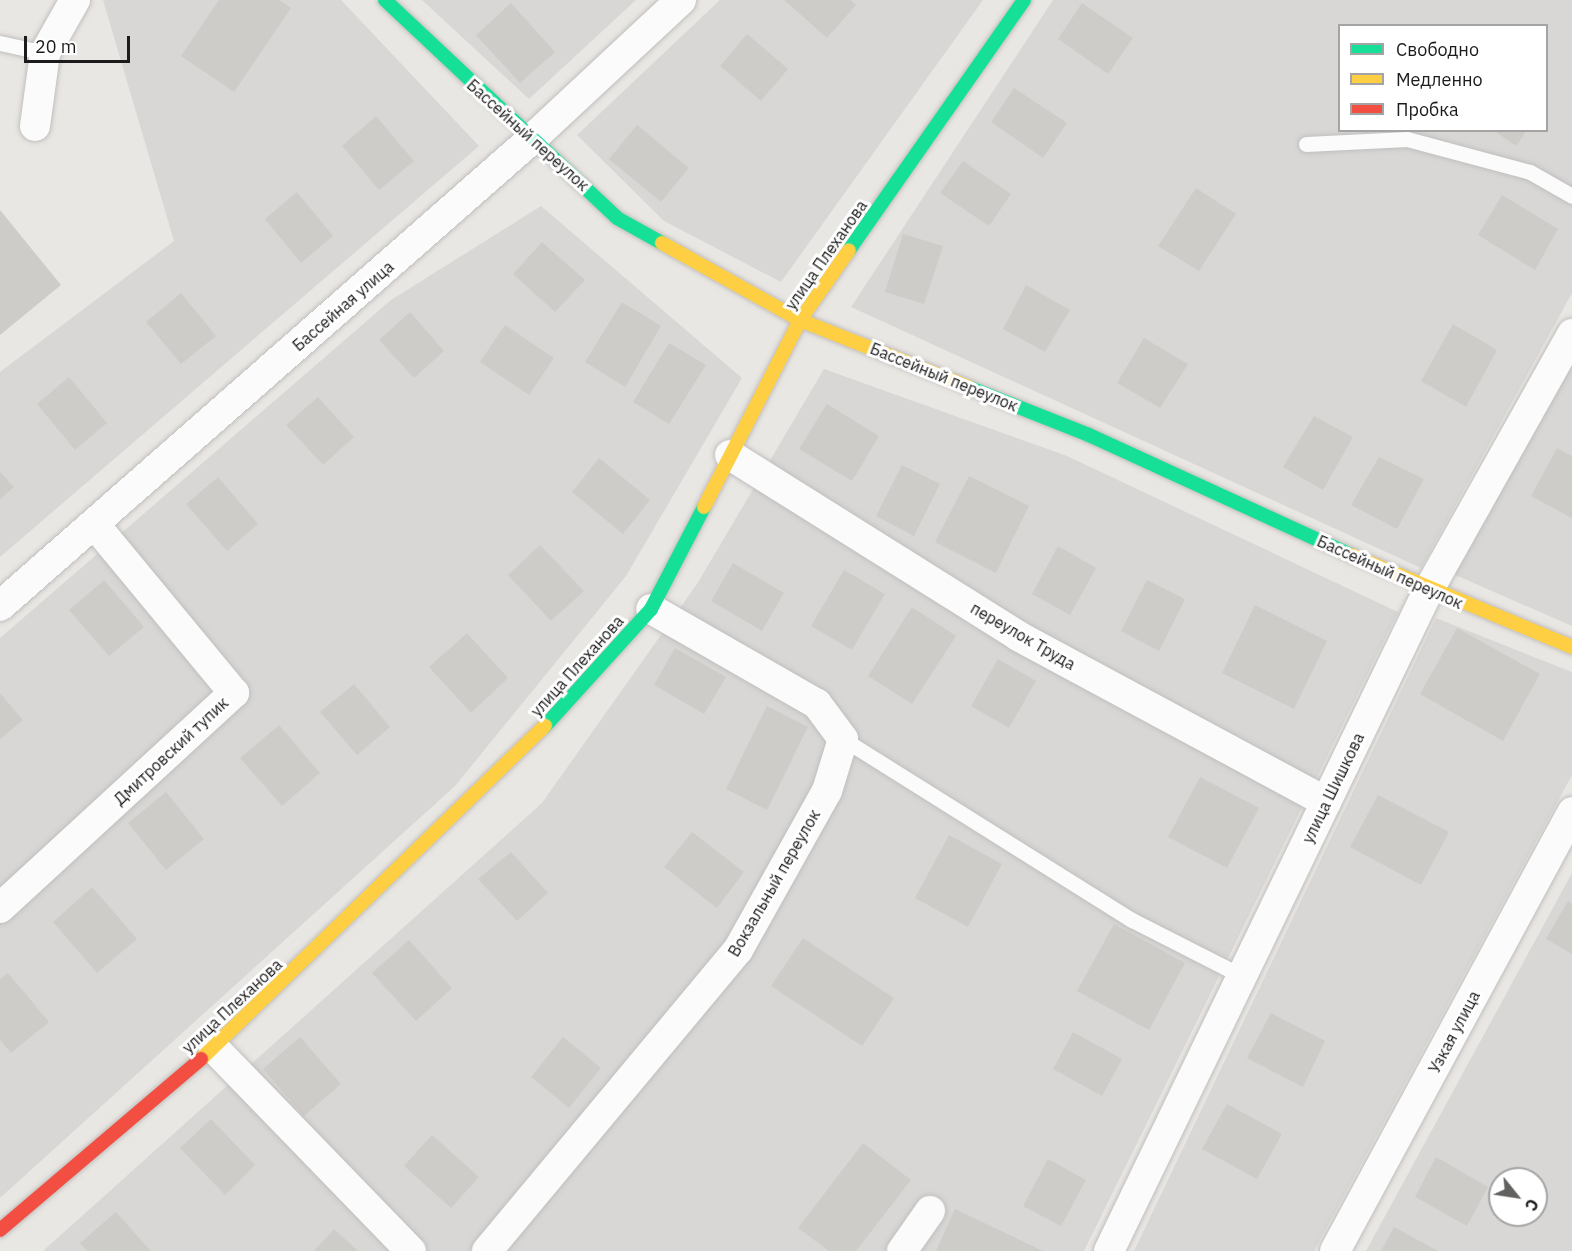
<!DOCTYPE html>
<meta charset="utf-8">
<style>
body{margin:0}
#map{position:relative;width:1572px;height:1251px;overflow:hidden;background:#e9e7e3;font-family:"IBM Plex Sans",sans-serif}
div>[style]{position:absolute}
.residential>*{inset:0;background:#d8d7d5}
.building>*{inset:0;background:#ceccc9}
.roads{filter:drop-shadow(0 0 2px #c0bfbe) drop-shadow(0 0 2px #c0bfbe)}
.lane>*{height:15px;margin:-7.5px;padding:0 7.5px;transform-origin:7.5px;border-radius:7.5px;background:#fcfbfb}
.street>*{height:30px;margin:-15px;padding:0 15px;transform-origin:15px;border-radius:15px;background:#fcfbfb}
.fast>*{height:14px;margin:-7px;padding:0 7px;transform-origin:7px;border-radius:7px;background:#16e098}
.slow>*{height:14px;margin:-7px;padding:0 7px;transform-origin:7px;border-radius:7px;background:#ffcf43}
.jam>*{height:14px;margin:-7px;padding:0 7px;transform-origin:7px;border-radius:7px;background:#f24e42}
span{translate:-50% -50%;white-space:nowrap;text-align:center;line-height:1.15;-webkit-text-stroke:6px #fff;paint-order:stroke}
.street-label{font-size:16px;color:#1b1b1b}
.legend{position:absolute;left:1338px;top:24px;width:210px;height:108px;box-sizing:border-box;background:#fff;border:2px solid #a4a4a4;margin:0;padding:8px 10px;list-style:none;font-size:18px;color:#1b1b1b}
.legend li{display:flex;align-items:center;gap:12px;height:30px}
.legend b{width:30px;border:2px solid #a4a4a4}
.north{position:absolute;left:1488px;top:1167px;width:60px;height:60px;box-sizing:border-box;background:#fff;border:2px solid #a4a4a4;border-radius:50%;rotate:120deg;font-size:16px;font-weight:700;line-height:24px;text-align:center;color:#1b1b1b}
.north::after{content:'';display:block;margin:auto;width:21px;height:27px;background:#636261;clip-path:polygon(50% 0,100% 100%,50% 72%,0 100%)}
.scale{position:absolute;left:24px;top:36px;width:106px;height:27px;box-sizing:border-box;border:3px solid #1b1b1b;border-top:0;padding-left:8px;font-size:18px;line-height:21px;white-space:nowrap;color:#1b1b1b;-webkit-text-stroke:4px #fff;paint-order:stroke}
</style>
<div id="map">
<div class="residential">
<div style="clip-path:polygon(103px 0,341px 0,479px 146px,0 557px,0 372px,174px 241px)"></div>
<div style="clip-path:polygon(422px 0,636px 0,529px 99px)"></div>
<div style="clip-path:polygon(720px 0,983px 0,781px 282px,664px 221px,577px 135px)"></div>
<div style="clip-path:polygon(evenodd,1053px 0,1572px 0,1572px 293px,1421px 568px,851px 307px,1053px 0,1340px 26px,1546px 26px,1546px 130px,1340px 130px,1340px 26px)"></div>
<div style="clip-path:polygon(541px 206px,742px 378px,626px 576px,455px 786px,0 1198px,0 638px,391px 300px)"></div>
<div style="clip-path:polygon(1572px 360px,1572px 626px,1453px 574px)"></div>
<div style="clip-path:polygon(824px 369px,1067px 456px,1398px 612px,1084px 1251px,43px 1251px,542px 803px,697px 584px)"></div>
<div style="clip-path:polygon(1436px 618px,1572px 672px,1572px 775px,1314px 1251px,1134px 1251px)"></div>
<div style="clip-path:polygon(evenodd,1572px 873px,1572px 1251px,1366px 1251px,1572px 873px,1500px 1179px,1536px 1179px,1536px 1215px,1500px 1215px,1500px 1179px)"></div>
</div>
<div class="building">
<div style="clip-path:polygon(219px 0,279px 0,291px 8px,234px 92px,181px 56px)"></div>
<div style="clip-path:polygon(784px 0,851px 0,856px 5px,827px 38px)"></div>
<div style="clip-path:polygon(511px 3px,555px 52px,520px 83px,476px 35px)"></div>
<div style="clip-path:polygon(1082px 3px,1133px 38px,1108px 74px,1058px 39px)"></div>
<div style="clip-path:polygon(747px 34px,788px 69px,761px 101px,720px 66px)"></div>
<div style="clip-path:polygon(1014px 88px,1067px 123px,1043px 158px,991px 122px)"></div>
<div style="clip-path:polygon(376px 116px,414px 161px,379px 190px,342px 146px)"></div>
<div style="clip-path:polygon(637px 125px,689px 168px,661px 202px,609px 159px)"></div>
<div style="clip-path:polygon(1493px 130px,1527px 130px,1516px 146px)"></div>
<div style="clip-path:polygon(963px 161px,1011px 194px,989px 226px,940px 193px)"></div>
<div style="clip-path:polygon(1196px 188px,1236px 214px,1199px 271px,1158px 246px)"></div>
<div style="clip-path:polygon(297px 192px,333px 236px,301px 263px,265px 219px)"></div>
<div style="clip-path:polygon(1502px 195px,1558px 229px,1535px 270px,1478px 235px)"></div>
<div style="clip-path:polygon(0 210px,61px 285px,0 335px)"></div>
<div style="clip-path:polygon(903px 234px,943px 246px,924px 304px,885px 292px)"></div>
<div style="clip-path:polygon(542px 242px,585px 280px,555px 312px,513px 274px)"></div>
<div style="clip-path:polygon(1026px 285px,1070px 310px,1045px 352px,1003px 329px)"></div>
<div style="clip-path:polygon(181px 293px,216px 336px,181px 364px,146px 322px)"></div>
<div style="clip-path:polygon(622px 302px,661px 326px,625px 387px,585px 362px)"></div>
<div style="clip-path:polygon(410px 312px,444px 351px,414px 378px,379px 340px)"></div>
<div style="clip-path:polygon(1453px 324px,1497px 350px,1466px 407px,1421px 381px)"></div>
<div style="clip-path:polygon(505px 325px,554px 358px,529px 395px,480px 362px)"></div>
<div style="clip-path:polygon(1144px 338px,1188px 364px,1160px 408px,1117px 383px)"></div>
<div style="clip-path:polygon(669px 343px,706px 365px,669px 424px,633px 402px)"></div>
<div style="clip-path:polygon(69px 377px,107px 423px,75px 450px,37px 404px)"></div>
<div style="clip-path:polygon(318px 397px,354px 437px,323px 465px,286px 425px)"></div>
<div style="clip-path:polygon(827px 404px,879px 436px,852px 481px,799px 449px)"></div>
<div style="clip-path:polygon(1314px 416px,1353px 437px,1323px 490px,1283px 467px)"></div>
<div style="clip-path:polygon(1557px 448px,1572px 456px,1572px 518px,1531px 496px)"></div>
<div style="clip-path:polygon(1379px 457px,1424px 479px,1397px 529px,1351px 505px)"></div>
<div style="clip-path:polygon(599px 458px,650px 500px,623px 534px,572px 492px)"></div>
<div style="clip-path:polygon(902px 465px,940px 484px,914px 536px,876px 516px)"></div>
<div style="clip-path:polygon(0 472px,14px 487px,0 499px)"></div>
<div style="clip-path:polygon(969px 476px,1029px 506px,996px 573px,935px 542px)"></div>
<div style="clip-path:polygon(218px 477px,258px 524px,227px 551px,186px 504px)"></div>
<div style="clip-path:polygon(540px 545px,584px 591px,551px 621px,508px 575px)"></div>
<div style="clip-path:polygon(1058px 546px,1096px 568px,1070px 615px,1032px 594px)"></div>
<div style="clip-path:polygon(733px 563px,784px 593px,762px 631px,711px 601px)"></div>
<div style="clip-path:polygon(844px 570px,885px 594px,852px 650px,811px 626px)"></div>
<div style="clip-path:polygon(104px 580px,144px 627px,109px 656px,69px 610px)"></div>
<div style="clip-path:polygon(1147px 580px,1185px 599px,1159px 651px,1121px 631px)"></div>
<div style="clip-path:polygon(1255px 605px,1327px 641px,1294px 709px,1222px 673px)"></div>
<div style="clip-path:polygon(912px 607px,956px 636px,912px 704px,868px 676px)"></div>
<div style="clip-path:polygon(1457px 628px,1540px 674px,1503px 741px,1420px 694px)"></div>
<div style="clip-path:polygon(467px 633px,508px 678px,471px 713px,429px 667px)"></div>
<div style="clip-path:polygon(675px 648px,726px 677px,704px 714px,654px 685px)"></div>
<div style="clip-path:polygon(998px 659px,1036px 681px,1009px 728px,971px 706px)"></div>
<div style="clip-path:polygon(354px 684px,390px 727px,357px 755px,320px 712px)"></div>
<div style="clip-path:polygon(0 693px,23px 720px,0 739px)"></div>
<div style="clip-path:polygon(767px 706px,808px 727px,767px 810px,726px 789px)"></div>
<div style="clip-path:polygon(279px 725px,320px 773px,282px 806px,240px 758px)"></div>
<div style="clip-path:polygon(1200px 777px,1259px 808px,1227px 868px,1168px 837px)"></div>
<div style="clip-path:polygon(166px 792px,204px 839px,166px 870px,128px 823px)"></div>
<div style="clip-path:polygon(1378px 795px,1449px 832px,1421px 885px,1350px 847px)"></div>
<div style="clip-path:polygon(692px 832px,744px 872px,717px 908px,664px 867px)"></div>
<div style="clip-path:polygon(949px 835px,1002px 864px,968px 927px,915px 898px)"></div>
<div style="clip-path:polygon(511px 852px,548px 893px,517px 921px,478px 879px)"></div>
<div style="clip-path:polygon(92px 887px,137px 939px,97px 973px,53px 922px)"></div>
<div style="clip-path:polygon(1568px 901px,1572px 904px,1572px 954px,1546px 939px)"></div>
<div style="clip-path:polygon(1114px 924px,1185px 963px,1149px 1030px,1077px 991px)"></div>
<div style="clip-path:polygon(803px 938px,894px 998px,862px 1046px,771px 986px)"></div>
<div style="clip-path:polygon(409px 940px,452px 988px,416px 1021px,372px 973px)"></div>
<div style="clip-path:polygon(8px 973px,49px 1022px,11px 1053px,0 1040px,0 979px)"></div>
<div style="clip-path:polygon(1271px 1013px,1325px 1041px,1303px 1087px,1247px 1058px)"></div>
<div style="clip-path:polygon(1073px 1032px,1122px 1059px,1102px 1096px,1053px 1069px)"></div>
<div style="clip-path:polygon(300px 1037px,341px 1084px,304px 1116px,263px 1069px)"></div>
<div style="clip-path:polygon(563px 1037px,601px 1068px,569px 1108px,531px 1077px)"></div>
<div style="clip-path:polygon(1227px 1104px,1282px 1134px,1257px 1179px,1202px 1149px)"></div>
<div style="clip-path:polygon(211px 1119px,255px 1165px,225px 1195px,180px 1148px)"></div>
<div style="clip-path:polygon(432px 1135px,479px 1177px,451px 1208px,404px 1166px)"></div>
<div style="clip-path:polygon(863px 1143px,911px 1180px,856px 1251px,829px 1251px,798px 1228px)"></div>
<div style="clip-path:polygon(1436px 1157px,1488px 1187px,1467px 1226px,1415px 1197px)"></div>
<div style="clip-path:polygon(1048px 1159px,1086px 1180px,1061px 1226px,1023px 1206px)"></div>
<div style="clip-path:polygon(955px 1209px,1043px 1251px,936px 1251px)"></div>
<div style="clip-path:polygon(116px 1212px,151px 1251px,87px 1251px,80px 1243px)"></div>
<div style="clip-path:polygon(1394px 1227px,1438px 1251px,1381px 1251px)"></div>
<div style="clip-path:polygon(334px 1229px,358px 1251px,314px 1251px)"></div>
</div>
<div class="roads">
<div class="lane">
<div style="left:0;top:43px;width:46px;rotate:12.5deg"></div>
<div style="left:1306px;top:144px;width:101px;rotate:-2.8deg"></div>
<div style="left:1407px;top:139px;width:127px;rotate:15deg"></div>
<div style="left:1530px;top:172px;width:48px;rotate:29.7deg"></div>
<div style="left:843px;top:739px;width:341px;rotate:32.1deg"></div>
<div style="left:1132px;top:920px;width:123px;rotate:27deg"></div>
</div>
<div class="street">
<div style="left:35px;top:126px;width:74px;rotate:-82.2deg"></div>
<div style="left:45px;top:53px;width:61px;rotate:-60.5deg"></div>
<div style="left:730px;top:455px;width:340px;rotate:32.1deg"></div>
<div style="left:1018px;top:636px;width:350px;rotate:28.3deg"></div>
<div style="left:0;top:606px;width:711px;rotate:-41.29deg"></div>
<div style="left:534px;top:137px;width:201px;rotate:-43deg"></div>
<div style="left:0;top:908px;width:318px;rotate:-42.6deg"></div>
<div style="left:234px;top:693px;width:218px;rotate:-129.6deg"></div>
<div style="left:214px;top:1048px;width:283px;rotate:45.9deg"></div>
<div style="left:487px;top:1251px;width:392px;rotate:-50.2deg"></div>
<div style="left:738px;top:950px;width:182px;rotate:-60.8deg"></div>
<div style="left:827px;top:791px;width:54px;rotate:-72.9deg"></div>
<div style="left:843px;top:739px;width:44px;rotate:-126.6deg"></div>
<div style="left:817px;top:704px;width:191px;rotate:-150.2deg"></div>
<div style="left:902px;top:1251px;width:49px;rotate:-55deg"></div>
<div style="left:1109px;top:1251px;width:733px;rotate:-64.2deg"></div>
<div style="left:1428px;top:591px;width:295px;rotate:-60.7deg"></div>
<div style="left:1335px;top:1251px;width:499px;rotate:-61.6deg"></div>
</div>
<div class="fast">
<div style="left:385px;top:0;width:318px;rotate:43.2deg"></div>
<div style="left:617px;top:218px;width:51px;rotate:29.1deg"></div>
<div style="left:849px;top:250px;width:305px;rotate:-55deg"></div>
<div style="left:968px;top:387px;width:130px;rotate:21.6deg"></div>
<div style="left:1089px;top:435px;width:288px;rotate:24.6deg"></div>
<div style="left:545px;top:726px;width:158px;rotate:-47.8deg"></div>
<div style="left:651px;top:609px;width:115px;rotate:-62.5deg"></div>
</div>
<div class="slow">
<div style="left:662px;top:243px;width:158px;rotate:29.2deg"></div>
<div style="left:800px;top:320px;width:181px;rotate:21.7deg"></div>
<div style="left:704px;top:507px;width:210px;rotate:-62.8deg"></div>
<div style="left:800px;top:320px;width:85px;rotate:-55deg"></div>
<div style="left:1351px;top:555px;width:239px;rotate:22.6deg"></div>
<div style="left:201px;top:1059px;width:479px;rotate:-44.1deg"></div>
</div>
<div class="jam">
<div style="left:0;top:1230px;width:264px;rotate:-40.4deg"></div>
</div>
</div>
<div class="street-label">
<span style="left:528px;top:135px;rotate:42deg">Бассейный переулок</span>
<span style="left:826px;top:255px;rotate:-55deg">улица Плеханова</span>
<span style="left:343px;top:306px;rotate:-41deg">Бассейная улица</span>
<span style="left:944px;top:377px;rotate:22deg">Бассейный переулок</span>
<span style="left:1390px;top:572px;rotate:24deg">Бассейный переулок</span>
<span style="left:1023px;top:636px;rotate:30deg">переулок Труда</span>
<span style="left:577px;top:666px;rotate:-48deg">улица Плеханова</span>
<span style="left:171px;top:751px;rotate:-43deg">Дмитровский тупик</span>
<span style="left:1333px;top:788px;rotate:-64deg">улица Шишкова</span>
<span style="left:774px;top:883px;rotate:-60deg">Вокзальный переулок</span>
<span style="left:232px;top:1006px;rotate:-43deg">улица Плеханова</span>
<span style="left:1454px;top:1032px;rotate:-62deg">Узкая улица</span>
</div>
<ul class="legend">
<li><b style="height:8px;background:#16e098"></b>Свободно</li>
<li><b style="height:8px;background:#ffcf43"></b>Медленно</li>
<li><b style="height:8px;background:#f24e42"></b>Пробка</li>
</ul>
<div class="north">С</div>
<div class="scale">20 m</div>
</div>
